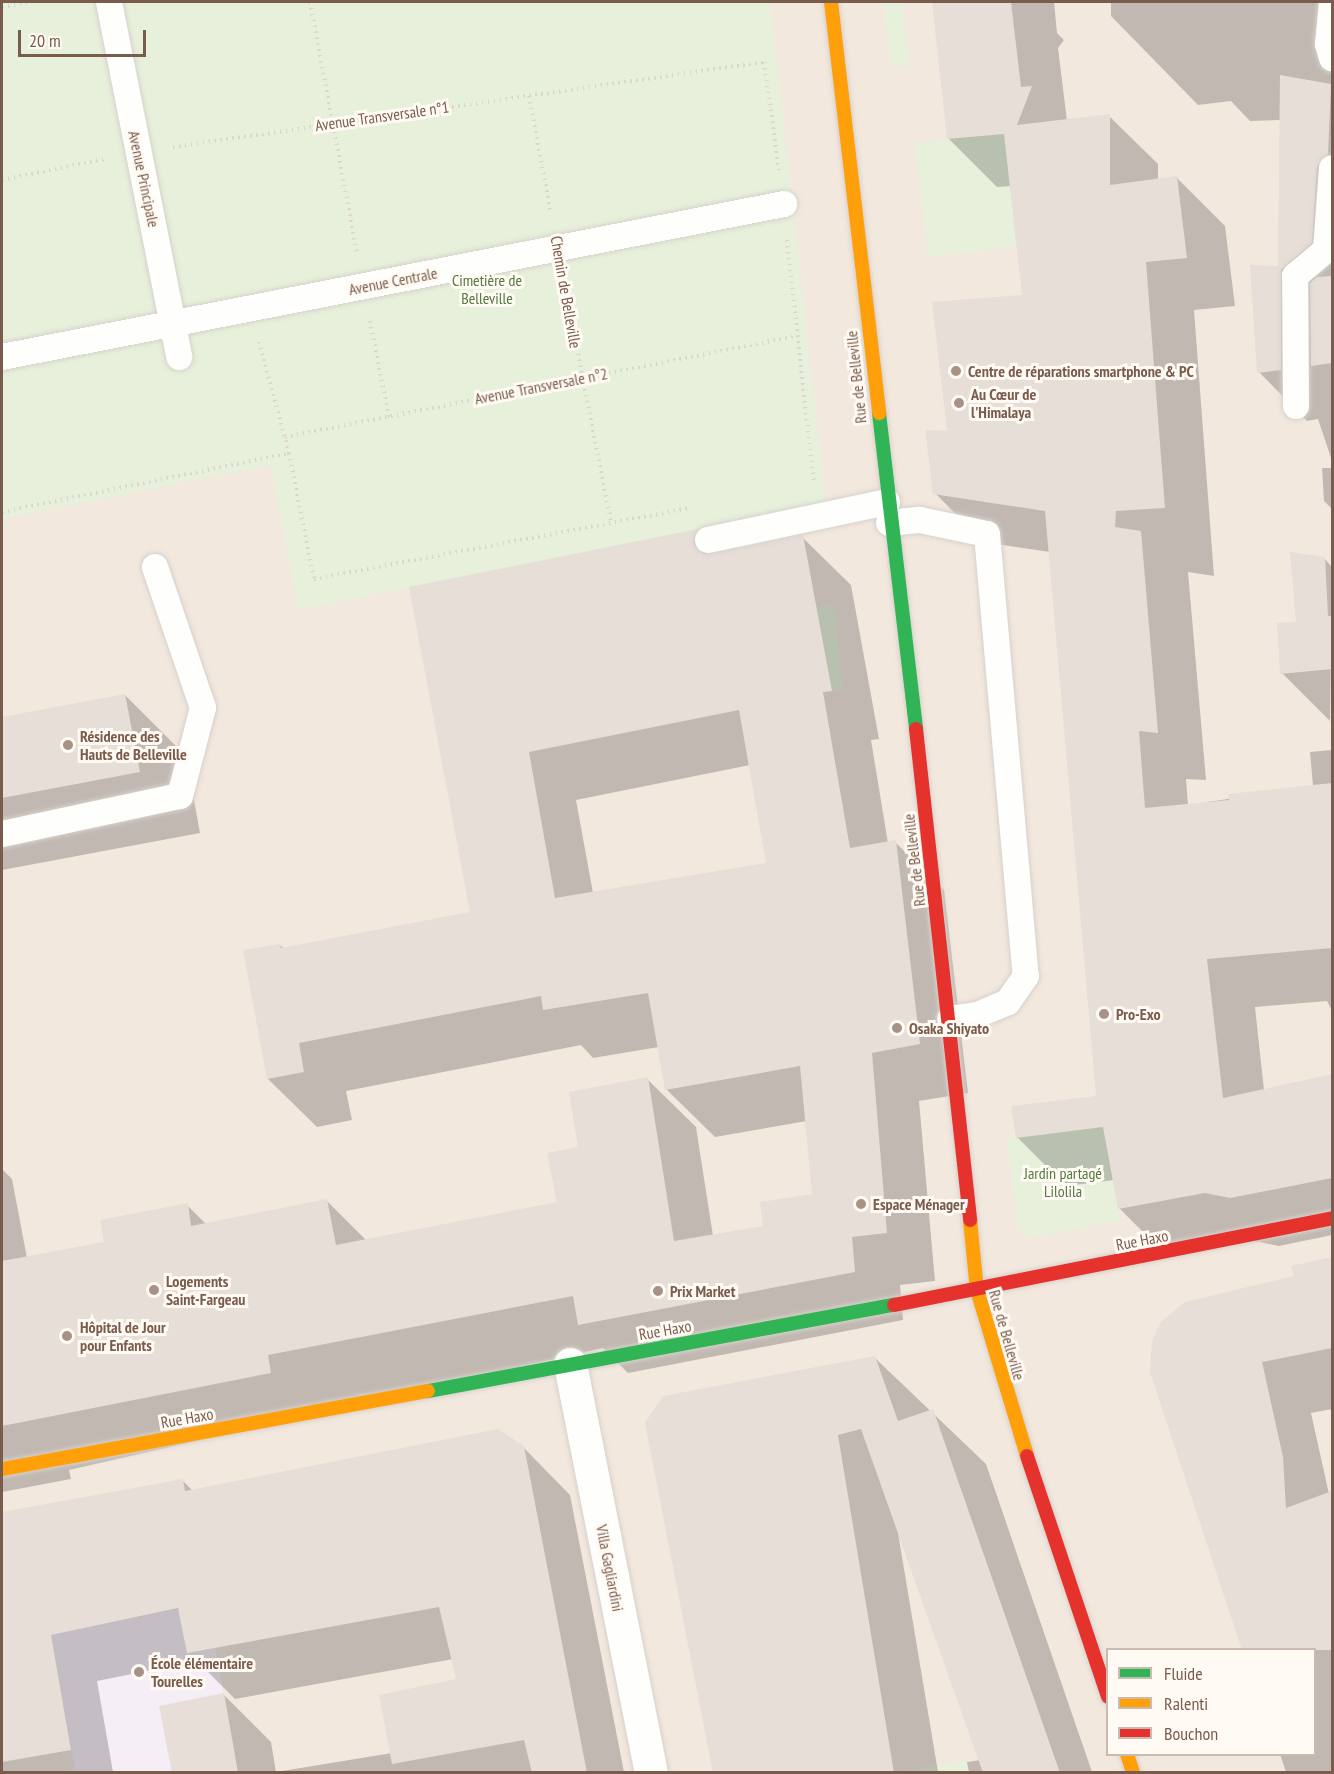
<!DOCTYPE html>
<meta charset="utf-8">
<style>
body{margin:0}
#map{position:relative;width:1334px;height:1774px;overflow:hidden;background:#f9f5f0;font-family:"PT Sans Narrow",sans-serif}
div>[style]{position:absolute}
.residential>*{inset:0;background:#f2e8de}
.education>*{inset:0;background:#f6eef6}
.green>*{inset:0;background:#e7f0db}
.shadow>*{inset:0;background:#0003}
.building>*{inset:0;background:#e6ded7}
.path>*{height:4px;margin-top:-2px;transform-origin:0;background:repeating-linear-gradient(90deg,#dcd5d0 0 1.5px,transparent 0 6px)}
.roads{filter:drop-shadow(0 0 2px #d7d1cb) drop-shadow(0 0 2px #d7d1cb)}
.lane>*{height:26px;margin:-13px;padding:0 13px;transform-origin:13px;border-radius:13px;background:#fefefd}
.street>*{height:33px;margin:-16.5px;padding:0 16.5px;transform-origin:16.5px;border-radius:16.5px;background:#fefefd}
.fast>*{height:14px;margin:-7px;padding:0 7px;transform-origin:7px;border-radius:7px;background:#30b455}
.slow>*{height:14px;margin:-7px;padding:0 7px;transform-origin:7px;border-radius:7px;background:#ff9f0a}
.jam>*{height:14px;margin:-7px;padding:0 7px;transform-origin:7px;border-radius:7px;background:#e5322d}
.dots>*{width:16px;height:16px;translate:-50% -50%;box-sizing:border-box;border:3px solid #fffaf3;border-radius:50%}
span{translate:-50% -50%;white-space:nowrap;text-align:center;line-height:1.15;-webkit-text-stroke:6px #fffaf3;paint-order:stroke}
.street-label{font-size:16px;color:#7a5c4d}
.park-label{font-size:16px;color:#537a41}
.poi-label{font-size:16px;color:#7a5c4d;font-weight:700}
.left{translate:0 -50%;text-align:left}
.frame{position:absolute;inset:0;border:3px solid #7a5c4d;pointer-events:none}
.legend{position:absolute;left:1106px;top:1648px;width:210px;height:108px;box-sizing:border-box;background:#fffaf3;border:2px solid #cabbb1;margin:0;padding:8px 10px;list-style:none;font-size:18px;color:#7a5c4d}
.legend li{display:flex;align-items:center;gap:12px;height:30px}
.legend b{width:30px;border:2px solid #cabbb1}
.scale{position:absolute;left:18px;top:30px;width:128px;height:27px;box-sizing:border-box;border:3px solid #7a5c4d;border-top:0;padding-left:8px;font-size:18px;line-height:21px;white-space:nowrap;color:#7a5c4d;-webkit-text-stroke:4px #fffaf3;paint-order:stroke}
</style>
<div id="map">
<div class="residential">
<div style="clip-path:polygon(evenodd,2px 2px,1332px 2px,1332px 1772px,2px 1772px,2px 2px,1108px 1650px,1314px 1650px,1314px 1754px,1108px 1754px,1108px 1650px)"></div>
</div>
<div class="education">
<div style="clip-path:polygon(207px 1603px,238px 1772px,58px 1772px,75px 1769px,51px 1635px)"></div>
</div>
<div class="green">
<div style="clip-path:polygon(2px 2px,770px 2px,826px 504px,298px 610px,271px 465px,2px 519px)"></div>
<div style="clip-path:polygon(883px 2px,902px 2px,909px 64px,891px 67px)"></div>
<div style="clip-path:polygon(1004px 134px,1017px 247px,928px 256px,915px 143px)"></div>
<div style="clip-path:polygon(835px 605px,842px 688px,832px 691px,816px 608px)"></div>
<div style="clip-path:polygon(1103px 1127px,1120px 1220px,1031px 1238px,1017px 1227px,1007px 1138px)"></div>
<div style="clip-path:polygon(966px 1761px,968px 1772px,898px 1772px)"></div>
</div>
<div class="shadow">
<div style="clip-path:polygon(934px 2px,1054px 2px,1057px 33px,1064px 40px,1058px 48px,1067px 121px,1109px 116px,1158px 164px,1158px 180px,1177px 178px,1225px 226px,1235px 306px,1194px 310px,1214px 576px,1188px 572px,1206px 780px,1186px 779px,1188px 805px,1313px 786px,1310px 752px,1332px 750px,1332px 1011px,1327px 1001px,1255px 1007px,1264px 1090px,1332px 1075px,1332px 1235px,1279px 1246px,1254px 1241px,1168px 1257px,1120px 1209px,1114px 1180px,1066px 1186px,1017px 1137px,1098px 1097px,1050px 552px,983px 542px,935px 493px,949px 433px,1023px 296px,1011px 186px,997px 187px,949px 139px)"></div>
<div style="clip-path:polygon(1111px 2px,1332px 2px,1332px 461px,1318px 419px,1307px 421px,1259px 372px,1280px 267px,1281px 120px,1250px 121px,1231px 101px,1198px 105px,1111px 16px)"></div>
<div style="clip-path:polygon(1322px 468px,1332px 468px,1332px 509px,1324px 501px)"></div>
<div style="clip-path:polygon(evenodd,697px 531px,719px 553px,802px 537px,851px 585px,879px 739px,871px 740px,888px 843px,895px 842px,944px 890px,968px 1093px,919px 1101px,935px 1281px,900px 1285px,903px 1320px,628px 1373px,603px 1348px,69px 1470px,71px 1479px,2px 1492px,2px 1169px,12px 1179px,27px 1258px,106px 1243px,187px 1205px,206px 1224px,327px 1201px,366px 1240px,558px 1203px,579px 1148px,647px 1079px,696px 1127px,713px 1236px,765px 1227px,813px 1195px,807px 1121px,715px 1137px,666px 1089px,659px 1047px,593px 1058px,581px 1045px,346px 1091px,352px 1120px,317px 1127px,268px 1079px,280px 945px,284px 949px,472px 913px,411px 589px,697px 531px,750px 765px,768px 864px,593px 893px,576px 800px,750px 765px)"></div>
<div style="clip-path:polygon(1324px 558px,1332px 567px,1330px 721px,1282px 673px)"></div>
<div style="clip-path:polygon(125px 695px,186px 756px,200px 833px,2px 870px,2px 719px)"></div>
<div style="clip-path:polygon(1332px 1259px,1332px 1409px,1311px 1413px,1329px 1494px,1332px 1493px,1332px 1772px,1286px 1772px,1280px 1754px,1314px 1754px,1314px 1650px,1151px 1372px,1151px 1355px,1158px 1329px,1185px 1303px,1295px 1277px,1293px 1267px)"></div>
<div style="clip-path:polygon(875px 1358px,986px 1464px,1092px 1772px,969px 1772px,967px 1762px,981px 1760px,898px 1533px,938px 1772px,714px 1772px,647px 1424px)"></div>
<div style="clip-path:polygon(523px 1447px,570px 1495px,624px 1772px,174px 1772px,224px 1695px,271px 1742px,276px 1772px,392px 1753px,458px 1680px,453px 1659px,235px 1699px,197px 1661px,97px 1681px,113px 1772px,2px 1772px,2px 1514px,182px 1480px,193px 1491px)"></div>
</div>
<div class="building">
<div style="clip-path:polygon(932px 2px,1011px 2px,1021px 87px,1032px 86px,1017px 125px,1110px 114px,1110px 185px,1177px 176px,1187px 258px,1146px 262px,1165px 508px,1116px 511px,1115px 527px,1141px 531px,1158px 733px,1139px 731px,1145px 808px,1229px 800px,1228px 794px,1332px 783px,1332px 948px,1207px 959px,1223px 1098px,1332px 1074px,1332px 1178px,1230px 1198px,1205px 1193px,1118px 1209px,1103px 1127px,1016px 1138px,1011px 1106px,1096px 1096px,1045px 511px,933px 494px,925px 430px,947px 431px,932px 302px,1022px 295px,1004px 134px,947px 139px)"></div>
<div style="clip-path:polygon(1280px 75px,1331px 84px,1328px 154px,1317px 167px,1312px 243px,1281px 270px,1281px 370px,1257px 373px,1250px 265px,1278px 266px)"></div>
<div style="clip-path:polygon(1332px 276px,1332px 363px,1311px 366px,1310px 283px,1317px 277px)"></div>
<div style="clip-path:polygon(evenodd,698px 529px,694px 544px,704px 554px,803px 535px,832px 691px,823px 692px,850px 848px,896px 840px,920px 1044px,872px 1053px,887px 1233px,852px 1237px,855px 1272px,578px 1325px,573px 1296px,268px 1355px,271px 1373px,2px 1426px,2px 1261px,104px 1242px,100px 1220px,188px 1203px,191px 1226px,327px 1199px,336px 1245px,557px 1202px,547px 1153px,578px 1147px,569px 1092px,648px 1077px,674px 1241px,763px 1226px,760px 1202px,812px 1194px,800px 1066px,665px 1090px,648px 993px,543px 1010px,541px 996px,299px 1043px,304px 1072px,267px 1079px,243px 950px,280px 944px,281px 948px,470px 912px,409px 587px,698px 529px,739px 710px,766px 863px,555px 898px,529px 752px,739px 710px)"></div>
<div style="clip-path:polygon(1290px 552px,1325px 557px,1328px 616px,1332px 616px,1332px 669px,1280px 674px,1277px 623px,1296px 622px)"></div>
<div style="clip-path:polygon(125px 694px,140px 772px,2px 798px,2px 717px)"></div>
<div style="clip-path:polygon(1332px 1257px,1332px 1348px,1262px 1362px,1283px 1457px,1286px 1508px,1332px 1491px,1332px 1650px,1242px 1650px,1150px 1372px,1152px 1341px,1161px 1322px,1185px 1302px,1294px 1276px,1291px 1266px)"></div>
<div style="clip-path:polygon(875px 1356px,898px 1421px,933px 1409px,1060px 1773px,983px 1773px,861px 1429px,838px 1435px,894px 1773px,713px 1773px,645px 1423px,663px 1396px)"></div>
<div style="clip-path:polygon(498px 1429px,524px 1446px,587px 1773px,532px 1773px,524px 1740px,392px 1764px,379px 1695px,456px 1679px,439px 1607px,187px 1653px,178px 1608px,51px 1635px,71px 1750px,2px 1762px,2px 1512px,183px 1479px,185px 1491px)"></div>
<div style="clip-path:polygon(224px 1693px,238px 1773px,172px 1773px,159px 1706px)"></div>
</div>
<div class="path">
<div style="left:310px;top:2px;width:254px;rotate:79.4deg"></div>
<div style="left:2px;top:7px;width:28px;rotate:-10deg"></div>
<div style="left:529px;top:96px;width:119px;rotate:79.4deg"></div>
<div style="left:173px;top:147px;width:597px;rotate:-8.18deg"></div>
<div style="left:764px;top:62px;width:109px;rotate:82.1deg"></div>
<div style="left:2px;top:180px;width:104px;rotate:-11.6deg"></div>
<div style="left:787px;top:240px;width:244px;rotate:83.7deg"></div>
<div style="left:564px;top:283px;width:245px;rotate:78.9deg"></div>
<div style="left:370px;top:321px;width:98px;rotate:78.8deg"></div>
<div style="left:259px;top:342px;width:115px;rotate:74.9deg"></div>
<div style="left:285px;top:437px;width:522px;rotate:-11.16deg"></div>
<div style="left:2px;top:512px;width:293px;rotate:-11.6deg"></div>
<div style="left:289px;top:453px;width:128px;rotate:78.8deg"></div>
<div style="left:314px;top:579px;width:384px;rotate:-10.7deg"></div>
</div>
<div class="roads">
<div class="lane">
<div style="left:109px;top:2px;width:362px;rotate:78.8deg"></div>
<div style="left:1332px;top:2px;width:42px;rotate:95.4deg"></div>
<div style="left:1328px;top:44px;width:15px;rotate:74deg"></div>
<div style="left:2px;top:357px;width:797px;rotate:-11.07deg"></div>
<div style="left:1296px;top:406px;width:130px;rotate:-90.4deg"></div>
<div style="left:1295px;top:276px;width:40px;rotate:-40deg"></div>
<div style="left:1326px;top:250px;width:82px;rotate:-85.8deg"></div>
<div style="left:889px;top:523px;width:31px;rotate:-6deg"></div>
<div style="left:920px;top:520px;width:68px;rotate:11.8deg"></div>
<div style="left:987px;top:534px;width:444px;rotate:85deg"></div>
<div style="left:1026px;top:976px;width:32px;rotate:125deg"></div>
<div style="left:1008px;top:1002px;width:33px;rotate:157deg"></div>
<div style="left:978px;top:1015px;width:28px;rotate:172deg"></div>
<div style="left:708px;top:540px;width:183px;rotate:-12deg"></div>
<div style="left:2px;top:834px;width:182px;rotate:-12.1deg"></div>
<div style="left:180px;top:796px;width:91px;rotate:-75.4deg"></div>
<div style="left:203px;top:708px;width:149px;rotate:-108.8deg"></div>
</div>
<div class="street">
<div style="left:570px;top:1364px;width:416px;rotate:78.8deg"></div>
</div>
<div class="fast">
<div style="left:879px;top:413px;width:318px;rotate:83.3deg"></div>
<div style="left:428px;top:1391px;width:474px;rotate:-10.5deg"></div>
</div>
<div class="slow">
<div style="left:831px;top:2px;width:414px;rotate:83.3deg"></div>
<div style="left:970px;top:1220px;width:70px;rotate:84.3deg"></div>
<div style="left:977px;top:1290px;width:173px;rotate:73.2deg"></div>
<div style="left:2px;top:1469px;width:433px;rotate:-10.4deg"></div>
<div style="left:1127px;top:1754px;width:19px;rotate:72deg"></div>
</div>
<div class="jam">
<div style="left:916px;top:729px;width:494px;rotate:83.7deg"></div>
<div style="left:894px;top:1305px;width:447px;rotate:-11.2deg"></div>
<div style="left:1027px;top:1456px;width:254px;rotate:71.4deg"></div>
</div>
</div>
<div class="dots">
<div style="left:956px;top:371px;background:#a69286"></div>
<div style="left:959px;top:403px;background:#a69286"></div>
<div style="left:68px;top:745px;background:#a69286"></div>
<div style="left:1104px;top:1014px;background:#a69286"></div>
<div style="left:897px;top:1028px;background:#a69286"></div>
<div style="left:861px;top:1204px;background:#a69286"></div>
<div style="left:154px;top:1290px;background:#a69286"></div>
<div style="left:658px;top:1291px;background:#a69286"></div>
<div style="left:67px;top:1336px;background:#a69286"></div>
<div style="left:139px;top:1672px;background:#a69286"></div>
</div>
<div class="street-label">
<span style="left:382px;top:116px;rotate:-8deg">Avenue Transversale n°1</span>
<span style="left:144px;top:179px;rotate:78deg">Avenue Principale</span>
<span style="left:393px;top:281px;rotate:-11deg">Avenue Centrale</span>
<span style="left:566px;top:292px;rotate:80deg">Chemin de Belleville</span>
<span style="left:856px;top:377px;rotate:-96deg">Rue de Belleville</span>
<span style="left:541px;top:386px;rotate:-11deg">Avenue Transversale n°2</span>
<span style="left:914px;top:860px;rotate:-97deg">Rue de Belleville</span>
<span style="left:1142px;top:1240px;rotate:-11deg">Rue Haxo</span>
<span style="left:665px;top:1330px;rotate:-10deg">Rue Haxo</span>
<span style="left:1007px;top:1335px;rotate:74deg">Rue de Belleville</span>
<span style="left:187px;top:1418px;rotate:-10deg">Rue Haxo</span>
<span style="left:610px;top:1568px;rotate:79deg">Villa Gagliardini</span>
</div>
<div class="park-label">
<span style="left:487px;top:289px">Cimetière de<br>Belleville</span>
<span style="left:1063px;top:1182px">Jardin partagé<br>Lilolila</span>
</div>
<div class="poi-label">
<span class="left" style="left:968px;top:371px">Centre de réparations smartphone &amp; PC</span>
<span class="left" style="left:971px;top:403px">Au Cœur de<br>l'Himalaya</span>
<span class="left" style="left:80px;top:745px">Résidence des<br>Hauts de Belleville</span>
<span class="left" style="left:1116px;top:1014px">Pro-Exo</span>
<span class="left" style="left:909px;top:1028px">Osaka Shiyato</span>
<span class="left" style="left:873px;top:1204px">Espace Ménager</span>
<span class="left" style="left:166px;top:1290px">Logements<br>Saint-Fargeau</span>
<span class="left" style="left:670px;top:1291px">Prix Market</span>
<span class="left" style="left:80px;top:1336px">Hôpital de Jour<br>pour Enfants</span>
<span class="left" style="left:151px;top:1672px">École élémentaire<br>Tourelles</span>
</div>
<div class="frame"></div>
<ul class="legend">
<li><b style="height:8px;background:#30b455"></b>Fluide</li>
<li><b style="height:8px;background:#ff9f0a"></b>Ralenti</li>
<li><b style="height:8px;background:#e5322d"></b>Bouchon</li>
</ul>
<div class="scale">20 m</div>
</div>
